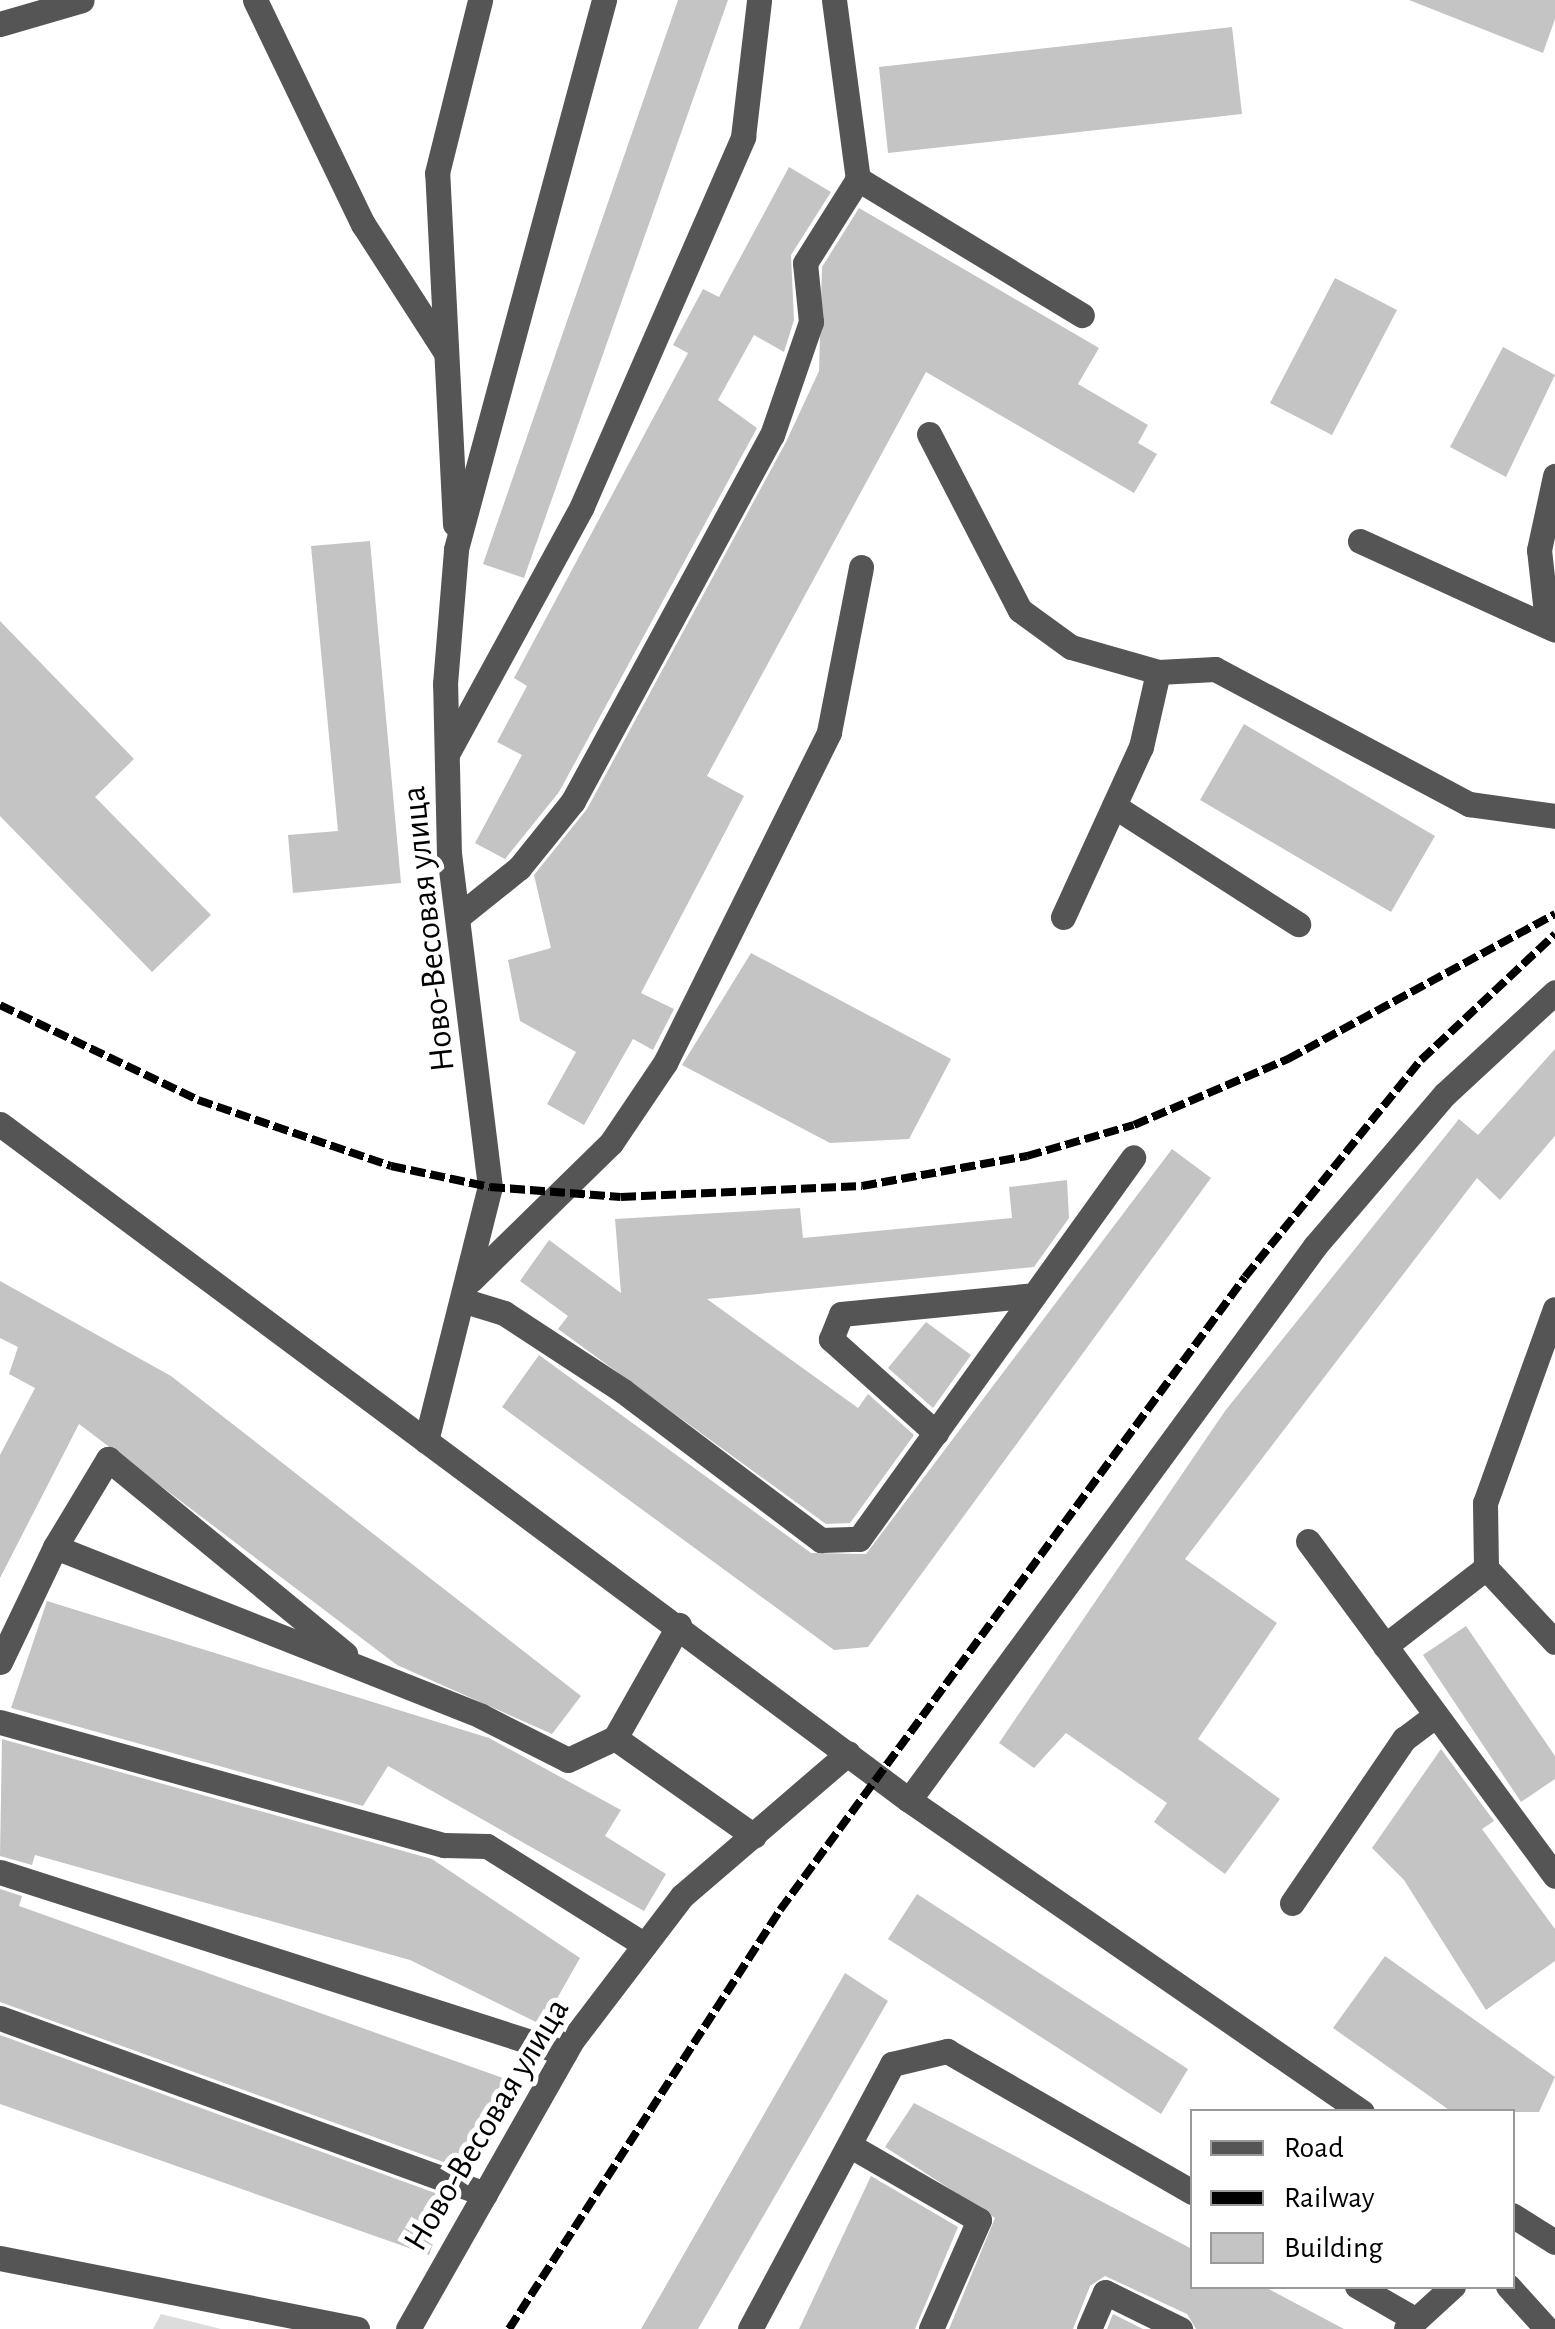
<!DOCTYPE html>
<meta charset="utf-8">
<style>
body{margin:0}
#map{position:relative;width:1555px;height:2329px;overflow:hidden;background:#fff;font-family:"Alegreya Sans",sans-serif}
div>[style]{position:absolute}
.green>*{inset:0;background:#dcdcdc}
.building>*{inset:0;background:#c4c4c4}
.minor>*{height:25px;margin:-12.5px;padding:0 12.5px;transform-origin:12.5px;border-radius:12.5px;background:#555}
.rail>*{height:8px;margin-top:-4px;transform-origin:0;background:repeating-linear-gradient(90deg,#000 0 15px,transparent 0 20px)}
span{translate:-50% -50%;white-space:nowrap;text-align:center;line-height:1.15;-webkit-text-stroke:10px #fff;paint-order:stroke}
.street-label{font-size:35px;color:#000}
.legend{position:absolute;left:1190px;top:2109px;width:325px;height:180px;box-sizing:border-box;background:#fff;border:2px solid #999;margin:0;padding:12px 18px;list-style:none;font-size:30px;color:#000}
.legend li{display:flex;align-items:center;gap:20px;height:50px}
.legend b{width:50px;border:2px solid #999}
</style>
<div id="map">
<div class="green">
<div style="clip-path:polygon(161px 2314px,221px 2329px,153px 2329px)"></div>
</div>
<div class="building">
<div style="clip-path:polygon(678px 0,728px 0,524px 578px,483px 564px)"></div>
<div style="clip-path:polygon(1409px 0,1555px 0,1555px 19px,1543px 53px)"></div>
<div style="clip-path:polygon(1232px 27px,1242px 114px,888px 153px,879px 67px)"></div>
<div style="clip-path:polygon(789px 167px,831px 192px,791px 255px,794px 320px,784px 352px,754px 335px,718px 400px,757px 428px,559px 792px,505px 859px,475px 843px,522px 755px,497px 742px,527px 686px,514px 678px,688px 353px,673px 345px,703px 289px,719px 297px)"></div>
<div style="clip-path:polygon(859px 208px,1099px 348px,1078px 384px,1148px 425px,1138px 443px,1157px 454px,1134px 493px,926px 372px,707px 776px,744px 796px,641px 993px,674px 1009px,653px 1050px,633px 1039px,584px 1125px,547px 1104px,576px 1052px,520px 1021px,508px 960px,551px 948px,534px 875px,587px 809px,786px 442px,819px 371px,822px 267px)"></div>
<div style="clip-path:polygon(1335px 278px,1397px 310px,1332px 435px,1270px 403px)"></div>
<div style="clip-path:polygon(1503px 347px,1555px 375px,1506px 477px,1450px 447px)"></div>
<div style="clip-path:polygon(370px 541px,401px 883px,293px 893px,288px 835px,338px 831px,311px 546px)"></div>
<div style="clip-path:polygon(0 621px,134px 759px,95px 797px,211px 915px,152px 972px,0 816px)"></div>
<div style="clip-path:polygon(1244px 724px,1435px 836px,1391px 912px,1200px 800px)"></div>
<div style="clip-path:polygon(751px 953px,951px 1059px,909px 1139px,830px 1143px,682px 1065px)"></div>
<div style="clip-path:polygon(1555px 1049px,1555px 1136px,1500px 1200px,1477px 1178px,1185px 1559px,1277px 1623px,1198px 1739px,1280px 1799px,1225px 1874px,1154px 1822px,1167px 1803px,1066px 1733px,1034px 1768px,999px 1743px,1225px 1411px,1459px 1119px,1478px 1135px)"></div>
<div style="clip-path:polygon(1172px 1149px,1211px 1178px,868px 1647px,834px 1650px,502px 1407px,539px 1355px,811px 1553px,866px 1554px)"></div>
<div style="clip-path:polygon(1067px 1180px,1069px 1218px,1034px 1267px,707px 1299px,858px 1408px,868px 1394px,914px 1435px,850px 1523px,826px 1524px,558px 1329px,568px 1316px,520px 1281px,549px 1240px,621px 1293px,615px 1219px,800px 1208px,803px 1238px,1012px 1218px,1009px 1187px)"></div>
<div style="clip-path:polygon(0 1281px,171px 1376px,581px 1696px,552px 1734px,397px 1665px,79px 1424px,0 1578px,0 1455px,35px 1388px,9px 1374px,18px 1347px,0 1338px)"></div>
<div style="clip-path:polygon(926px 1322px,971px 1355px,933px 1408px,888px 1368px)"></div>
<div style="clip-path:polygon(47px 1601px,489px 1738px,621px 1810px,605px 1836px,666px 1874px,644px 1911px,388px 1766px,363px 1806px,11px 1708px)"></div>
<div style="clip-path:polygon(1466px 1626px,1555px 1756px,1555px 1779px,1521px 1802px,1423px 1655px)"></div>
<div style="clip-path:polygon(2px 1739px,432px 1859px,580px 1958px,542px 2025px,410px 1960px,35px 1855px,32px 1865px,0 1856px)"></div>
<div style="clip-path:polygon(1441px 1749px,1494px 1821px,1482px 1829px,1555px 1929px,1555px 1961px,1486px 2010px,1404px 1880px,1372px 1848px)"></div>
<div style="clip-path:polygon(0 1889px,22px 1896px,19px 1906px,503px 2078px,474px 2160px,464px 2157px,460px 2168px,0 2002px)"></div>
<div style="clip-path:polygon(917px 1894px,1188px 2069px,1161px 2114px,888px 1939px)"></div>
<div style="clip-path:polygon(1385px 1956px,1555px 2077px,1539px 2112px,1452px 2112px,1333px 2028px)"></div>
<div style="clip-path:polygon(845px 1973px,888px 2001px,698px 2329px,641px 2329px)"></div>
<div style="clip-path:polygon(0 2035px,449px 2198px,429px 2255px,0 2104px)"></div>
<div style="clip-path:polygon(914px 2103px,1192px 2249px,1192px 2286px,1263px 2286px,1344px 2329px,1196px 2329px,1187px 2314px,1105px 2276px,1090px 2286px,1073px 2329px,949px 2329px,995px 2218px,885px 2147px)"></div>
<div style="clip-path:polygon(871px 2176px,958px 2227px,915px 2329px,799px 2329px)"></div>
<div style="clip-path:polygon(1113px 2314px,1143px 2329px,1107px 2329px)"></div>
</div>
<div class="minor">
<div style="left:255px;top:0;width:249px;rotate:64.3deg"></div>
<div style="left:363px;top:224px;width:151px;rotate:57.2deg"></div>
<div style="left:834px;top:0;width:181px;rotate:82.4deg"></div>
<div style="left:858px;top:179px;width:262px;rotate:31.3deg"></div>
<div style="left:0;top:24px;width:85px;rotate:-16.3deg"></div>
<div style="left:929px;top:434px;width:198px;rotate:62.7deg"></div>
<div style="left:1020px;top:610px;width:63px;rotate:36deg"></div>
<div style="left:1071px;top:647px;width:91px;rotate:16deg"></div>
<div style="left:1158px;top:672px;width:57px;rotate:-3deg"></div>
<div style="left:1215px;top:669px;width:288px;rotate:28deg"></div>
<div style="left:1469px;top:804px;width:87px;rotate:7.9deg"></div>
<div style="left:455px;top:524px;width:351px;rotate:-92.9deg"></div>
<div style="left:437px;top:173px;width:178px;rotate:-76deg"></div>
<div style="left:1360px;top:541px;width:214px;rotate:24.5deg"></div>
<div style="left:1547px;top:622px;width:72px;rotate:-96.3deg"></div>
<div style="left:1539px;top:550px;width:76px;rotate:-77.8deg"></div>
<div style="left:447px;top:754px;width:282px;rotate:-61.4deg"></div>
<div style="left:582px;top:506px;width:403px;rotate:-66.4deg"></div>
<div style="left:743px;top:137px;width:138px;rotate:-83.3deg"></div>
<div style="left:1114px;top:806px;width:219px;rotate:32.7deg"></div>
<div style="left:459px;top:916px;width:77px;rotate:-38.7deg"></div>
<div style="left:519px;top:868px;width:86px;rotate:-51.1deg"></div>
<div style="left:573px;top:801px;width:417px;rotate:-61.5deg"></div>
<div style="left:772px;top:435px;width:120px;rotate:-71deg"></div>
<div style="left:811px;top:322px;width:59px;rotate:-95.8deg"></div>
<div style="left:805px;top:263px;width:99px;rotate:-57.8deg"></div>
<div style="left:1063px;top:917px;width:187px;rotate:-65.4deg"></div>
<div style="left:1141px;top:747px;width:77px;rotate:-77.2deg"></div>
<div style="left:0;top:1124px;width:1133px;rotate:36.64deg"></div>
<div style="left:909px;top:1800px;width:550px;rotate:34.56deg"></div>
<div style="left:471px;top:1280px;width:196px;rotate:-44.4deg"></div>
<div style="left:611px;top:1143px;width:97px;rotate:-56deg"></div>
<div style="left:665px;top:1063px;width:369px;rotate:-63.6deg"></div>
<div style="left:829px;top:732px;width:168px;rotate:-79deg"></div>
<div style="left:465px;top:1301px;width:41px;rotate:17.1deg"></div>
<div style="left:504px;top:1313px;width:142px;rotate:33.2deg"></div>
<div style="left:623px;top:1391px;width:248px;rotate:37deg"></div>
<div style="left:821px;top:1540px;width:38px;rotate:-2deg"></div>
<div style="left:859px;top:1539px;width:470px;rotate:-54.3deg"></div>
<div style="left:936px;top:1433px;width:141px;rotate:-138.2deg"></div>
<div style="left:831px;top:1339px;width:27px;rotate:-68deg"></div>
<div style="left:841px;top:1314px;width:194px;rotate:-5.6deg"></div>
<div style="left:426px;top:1441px;width:262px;rotate:-75.9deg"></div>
<div style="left:490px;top:1187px;width:335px;rotate:-97deg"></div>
<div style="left:449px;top:855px;width:171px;rotate:-91.3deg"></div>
<div style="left:445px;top:684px;width:135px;rotate:-85.3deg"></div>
<div style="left:456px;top:549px;width:569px;rotate:-74.91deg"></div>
<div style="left:1308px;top:1541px;width:416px;rotate:53.6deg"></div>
<div style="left:55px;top:1547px;width:103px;rotate:-58.9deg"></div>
<div style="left:108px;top:1459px;width:307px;rotate:39.4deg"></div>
<div style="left:1486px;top:1568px;width:101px;rotate:47deg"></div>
<div style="left:1385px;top:1646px;width:128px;rotate:-37.7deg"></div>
<div style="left:1486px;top:1568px;width:65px;rotate:-90.9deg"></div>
<div style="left:1485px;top:1503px;width:206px;rotate:-70.2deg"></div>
<div style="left:0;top:1662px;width:127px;rotate:-64.4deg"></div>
<div style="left:55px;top:1547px;width:458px;rotate:21.6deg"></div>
<div style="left:481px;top:1716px;width:97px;rotate:26.8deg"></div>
<div style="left:568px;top:1760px;width:52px;rotate:-25.1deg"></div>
<div style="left:615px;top:1738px;width:130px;rotate:-60.5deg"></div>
<div style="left:0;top:1722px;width:461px;rotate:15.5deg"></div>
<div style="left:444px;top:1845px;width:43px;rotate:1.3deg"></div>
<div style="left:487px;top:1846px;width:186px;rotate:32.1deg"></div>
<div style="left:615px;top:1738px;width:170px;rotate:35.2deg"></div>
<div style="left:909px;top:1800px;width:687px;rotate:-53.76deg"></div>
<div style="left:1315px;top:1246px;width:200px;rotate:-49.5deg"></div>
<div style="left:1445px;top:1094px;width:150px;rotate:-42.8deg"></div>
<div style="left:0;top:1872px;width:593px;rotate:17.76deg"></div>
<div style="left:1292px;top:1903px;width:199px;rotate:-55.7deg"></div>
<div style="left:1404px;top:1739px;width:40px;rotate:-37deg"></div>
<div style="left:0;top:2018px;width:516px;rotate:19.95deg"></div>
<div style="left:849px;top:2145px;width:150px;rotate:30deg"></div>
<div style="left:979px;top:2220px;width:119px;rotate:113.8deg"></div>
<div style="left:1512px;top:2215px;width:51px;rotate:32.1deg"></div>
<div style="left:0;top:2258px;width:364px;rotate:11.2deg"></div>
<div style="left:1357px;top:2286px;width:62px;rotate:29.9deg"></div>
<div style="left:1508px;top:2286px;width:58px;rotate:47.8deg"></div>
<div style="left:408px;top:2329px;width:334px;rotate:-60.4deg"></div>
<div style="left:573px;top:2039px;width:180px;rotate:-52.7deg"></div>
<div style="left:682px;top:1896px;width:219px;rotate:-40.7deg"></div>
<div style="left:750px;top:2329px;width:301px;rotate:-61.8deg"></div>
<div style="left:892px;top:2064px;width:57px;rotate:-13.3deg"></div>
<div style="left:947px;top:2051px;width:283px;rotate:29.9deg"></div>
<div style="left:1089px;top:2329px;width:40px;rotate:-66.6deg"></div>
<div style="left:1105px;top:2292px;width:84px;rotate:26.3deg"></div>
<div style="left:1406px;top:2329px;width:64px;rotate:-42.5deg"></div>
</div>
<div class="rail">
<div style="left:0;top:1005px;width:220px;rotate:25.6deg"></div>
<div style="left:198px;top:1100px;width:204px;rotate:18.9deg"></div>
<div style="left:391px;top:1166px;width:101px;rotate:12deg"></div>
<div style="left:490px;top:1187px;width:131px;rotate:4.4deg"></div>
<div style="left:621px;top:1197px;width:241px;rotate:-2.6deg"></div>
<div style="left:862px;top:1186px;width:168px;rotate:-10.3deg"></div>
<div style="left:1027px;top:1156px;width:111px;rotate:-16.2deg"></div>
<div style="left:1134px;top:1125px;width:168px;rotate:-23.2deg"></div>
<div style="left:1288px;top:1059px;width:304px;rotate:-28.5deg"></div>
<div style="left:509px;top:2329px;width:499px;rotate:-57.1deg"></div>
<div style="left:780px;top:1910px;width:785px;rotate:-53.7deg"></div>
<div style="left:1245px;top:1277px;width:279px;rotate:-51deg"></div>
<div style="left:1421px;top:1060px;width:184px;rotate:-43.2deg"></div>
</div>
<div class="street-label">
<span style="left:429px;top:929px;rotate:-96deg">Ново-Весовая улица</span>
<span style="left:487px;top:2125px;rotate:-59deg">Ново-Весовая улица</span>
</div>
<ul class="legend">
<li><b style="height:12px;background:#555"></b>Road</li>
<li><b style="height:12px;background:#000"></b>Railway</li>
<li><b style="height:28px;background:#c4c4c4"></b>Building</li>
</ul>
</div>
